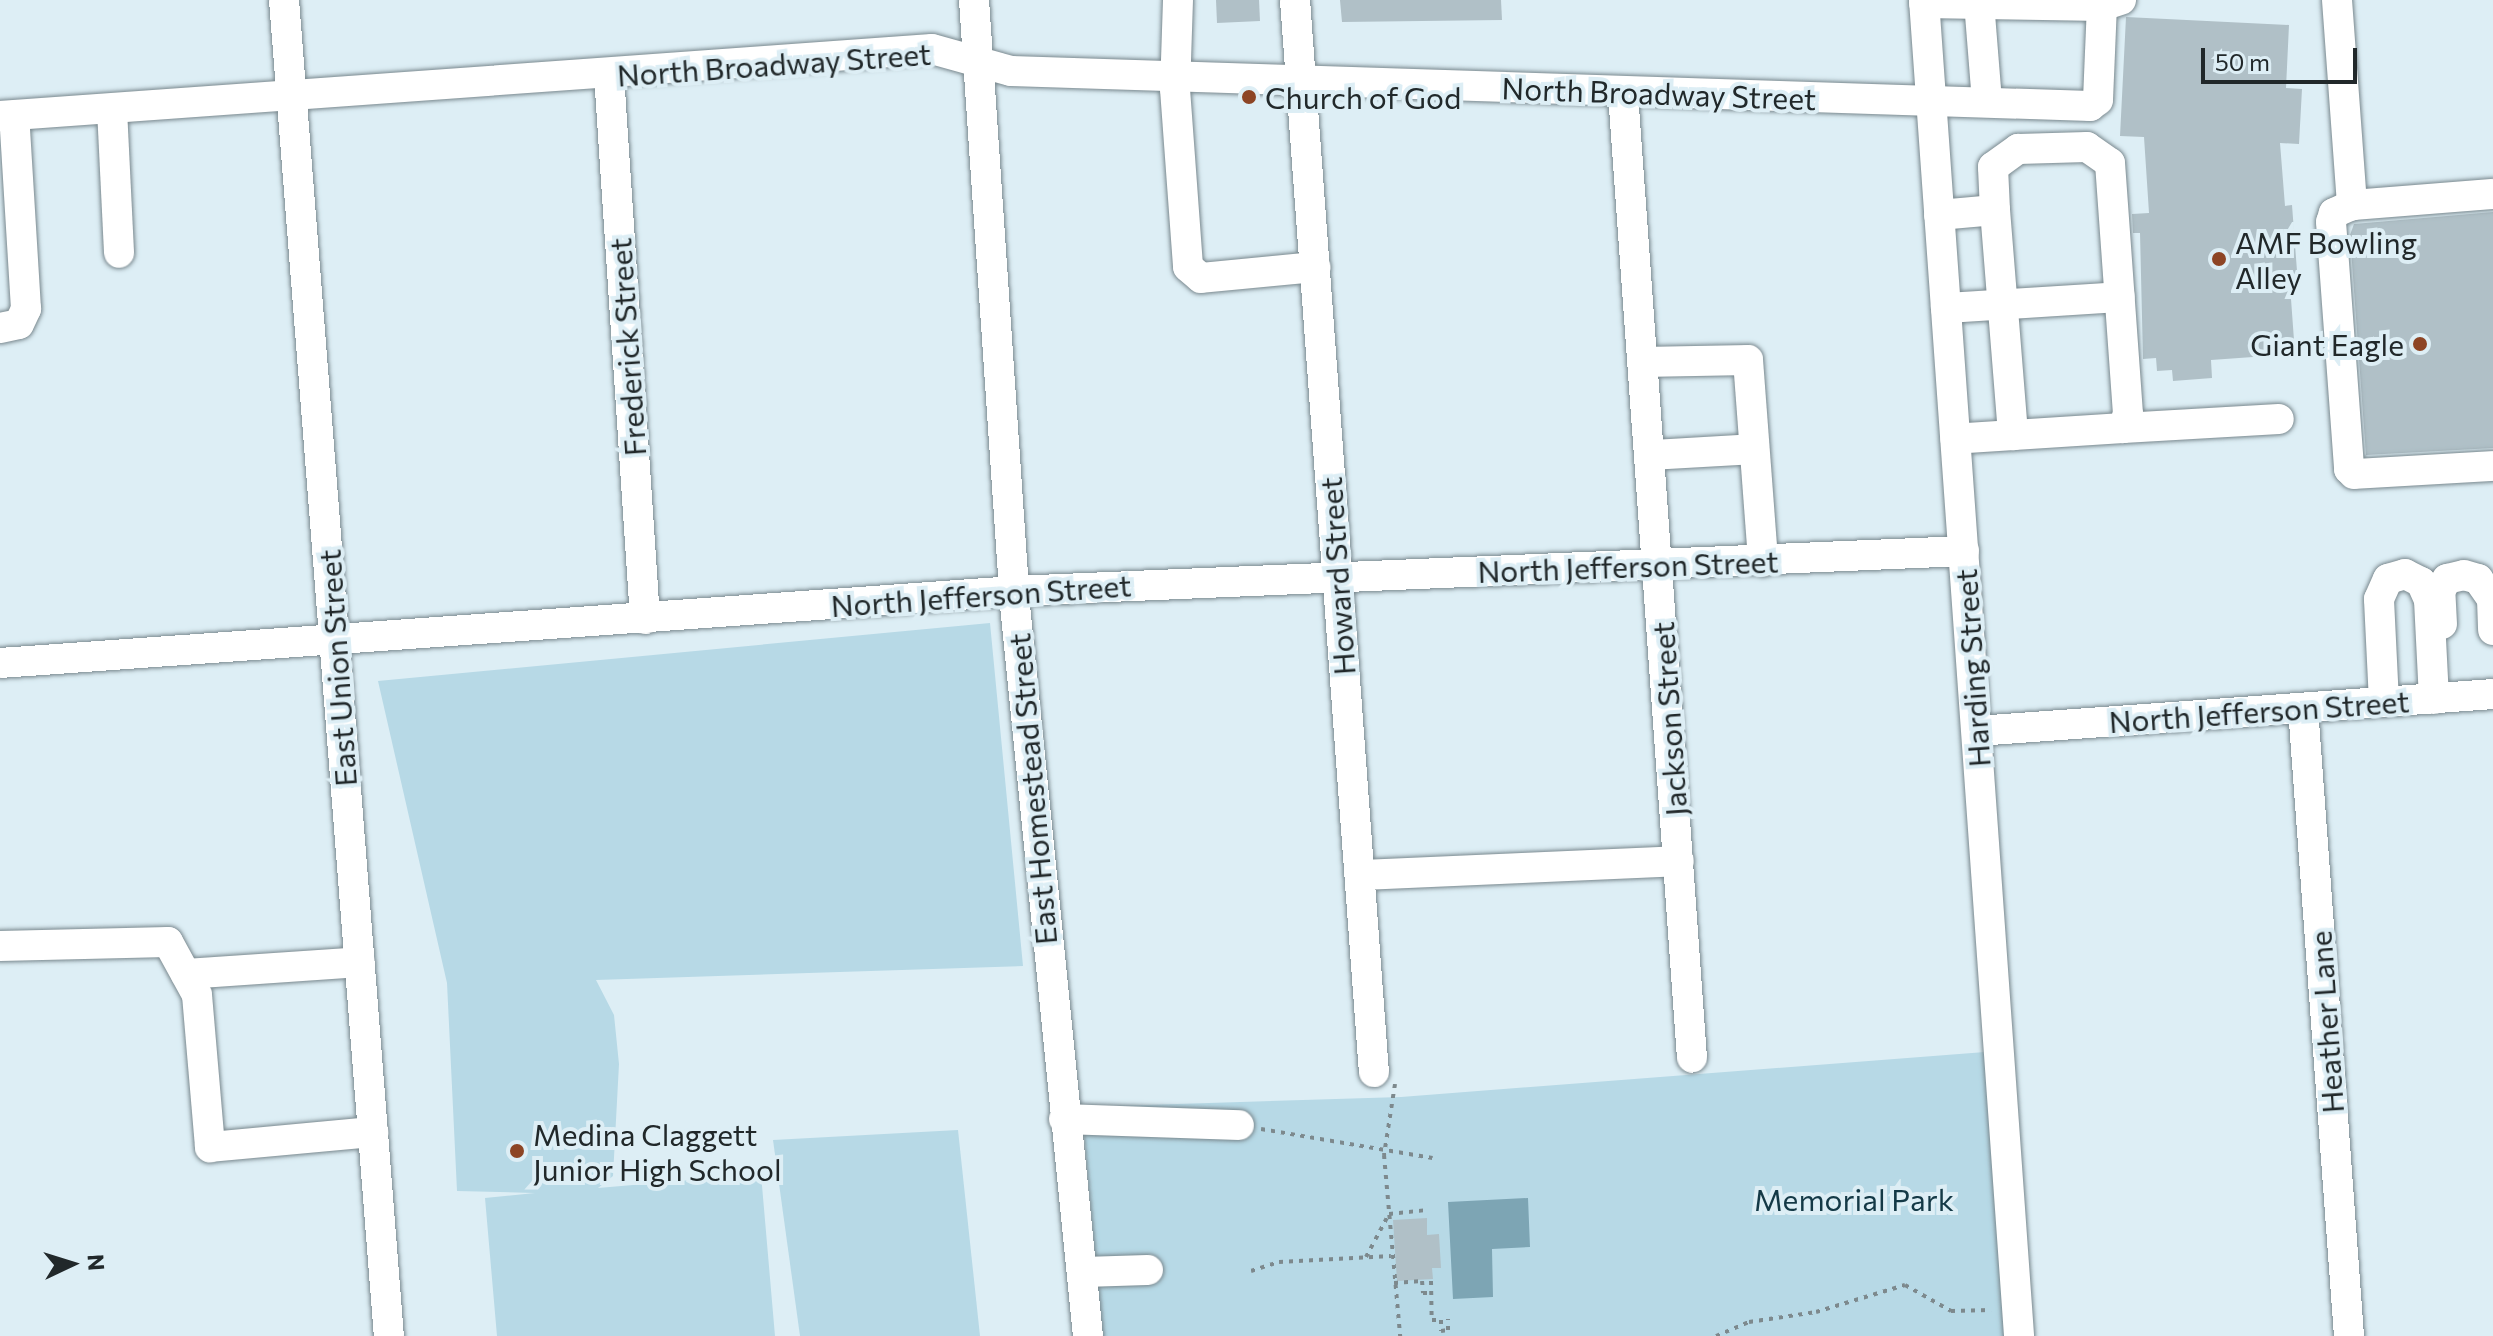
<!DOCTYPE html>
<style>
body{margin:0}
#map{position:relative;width:2493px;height:1336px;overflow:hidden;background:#ddeef5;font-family:Commissioner,sans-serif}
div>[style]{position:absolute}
.green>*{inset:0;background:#b7d9e6}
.water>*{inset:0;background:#7da5b4}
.building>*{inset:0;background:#b0c0c7}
.path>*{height:4px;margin-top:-2px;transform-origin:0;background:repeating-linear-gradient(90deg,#7d898d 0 4px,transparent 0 10px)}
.roads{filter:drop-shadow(0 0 2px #79888e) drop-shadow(0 0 2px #79888e)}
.minor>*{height:30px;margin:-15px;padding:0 15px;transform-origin:15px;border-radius:15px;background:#fff}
.dots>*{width:22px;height:22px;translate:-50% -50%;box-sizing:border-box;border:4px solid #ddeef5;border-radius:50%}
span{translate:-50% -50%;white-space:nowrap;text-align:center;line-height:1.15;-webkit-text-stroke:8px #ddeef5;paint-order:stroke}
.street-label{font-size:30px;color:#21282a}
.poi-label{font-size:30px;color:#21282a}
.left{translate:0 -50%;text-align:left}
.right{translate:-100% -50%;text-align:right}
.park-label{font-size:30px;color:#143946}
.north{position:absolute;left:32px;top:1224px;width:80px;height:80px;-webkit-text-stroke:6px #ddeef5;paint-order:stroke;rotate:86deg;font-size:22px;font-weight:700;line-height:32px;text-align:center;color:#21282a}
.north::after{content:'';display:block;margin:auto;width:28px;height:36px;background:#21282a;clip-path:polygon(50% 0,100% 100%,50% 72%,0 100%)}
.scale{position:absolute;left:2201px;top:48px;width:156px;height:36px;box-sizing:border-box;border:4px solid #21282a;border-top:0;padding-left:10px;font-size:24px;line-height:28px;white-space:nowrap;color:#21282a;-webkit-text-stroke:6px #ddeef5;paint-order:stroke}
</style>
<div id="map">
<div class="green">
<div style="clip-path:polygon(990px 623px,1023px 966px,596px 980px,614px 1015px,619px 1064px,613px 1176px,598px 1188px,761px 1174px,775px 1336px,497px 1336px,485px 1198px,535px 1193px,457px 1191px,447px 983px,378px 681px)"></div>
<div style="clip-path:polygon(1985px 1052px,2004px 1336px,1102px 1336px,1082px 1107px,1401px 1097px)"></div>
<div style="clip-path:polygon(958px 1130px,980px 1336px,800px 1336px,773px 1140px)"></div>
</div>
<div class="water">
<div style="clip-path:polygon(1528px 1198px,1530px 1247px,1492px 1249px,1493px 1297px,1453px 1299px,1448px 1202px)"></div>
</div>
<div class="building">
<div style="clip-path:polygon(1216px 0,1259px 0,1260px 21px,1217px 23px)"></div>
<div style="clip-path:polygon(1340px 0,1501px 0,1502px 20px,1342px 22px)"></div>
<div style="clip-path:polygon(2126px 17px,2289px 25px,2286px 88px,2302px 89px,2299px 144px,2280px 143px,2285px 206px,2292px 205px,2298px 284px,2290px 285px,2295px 354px,2211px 360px,2212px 378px,2173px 381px,2172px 370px,2157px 371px,2156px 358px,2143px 359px,2140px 233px,2133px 233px,2132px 214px,2149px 213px,2144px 137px,2120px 136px)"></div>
<div style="clip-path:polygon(2493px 212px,2493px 448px,2366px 455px,2350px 235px,2354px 224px)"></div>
<div style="clip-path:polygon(1427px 1218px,1427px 1235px,1439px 1234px,1441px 1268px,1432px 1268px,1433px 1279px,1397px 1281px,1393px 1220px)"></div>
</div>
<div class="path">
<div style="left:1395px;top:1084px;width:72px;rotate:98.8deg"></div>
<div style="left:1384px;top:1155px;width:182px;rotate:84.9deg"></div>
<div style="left:1261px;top:1129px;width:174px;rotate:9.6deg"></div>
<div style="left:1366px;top:1257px;width:49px;rotate:-61.9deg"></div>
<div style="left:1389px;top:1214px;width:37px;rotate:-6deg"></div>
<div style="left:1251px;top:1271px;width:29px;rotate:-18deg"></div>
<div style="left:1279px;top:1262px;width:112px;rotate:-3.1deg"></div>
<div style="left:1431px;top:1281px;width:39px;rotate:89deg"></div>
<div style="left:1432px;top:1320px;width:9px"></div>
<div style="left:1441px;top:1320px;width:11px;rotate:90deg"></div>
<div style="left:1441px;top:1331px;width:7px;rotate:-8deg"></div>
<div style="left:1448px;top:1330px;width:11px;rotate:-90deg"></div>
<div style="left:1394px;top:1283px;width:28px;rotate:-4deg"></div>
<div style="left:1422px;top:1281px;width:12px;rotate:85deg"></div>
<div style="left:1423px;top:1293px;width:8px"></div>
<div style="left:1716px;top:1336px;width:36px;rotate:-23deg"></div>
<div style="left:1749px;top:1322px;width:68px;rotate:-8.5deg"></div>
<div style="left:1816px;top:1312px;width:93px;rotate:-16.9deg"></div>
<div style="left:1905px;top:1285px;width:53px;rotate:29.5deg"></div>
<div style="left:1951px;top:1311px;width:40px;rotate:-1.4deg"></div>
</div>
<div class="roads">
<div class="minor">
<div style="left:284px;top:0;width:1340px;rotate:85.51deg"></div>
<div style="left:974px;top:0;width:606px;rotate:86.12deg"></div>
<div style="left:1015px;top:605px;width:735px;rotate:84.3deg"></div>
<div style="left:1178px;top:0;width:89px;rotate:91.9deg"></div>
<div style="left:1175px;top:89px;width:178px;rotate:85.8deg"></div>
<div style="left:1188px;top:267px;width:17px;rotate:40deg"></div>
<div style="left:1201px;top:278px;width:115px;rotate:-5.5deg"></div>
<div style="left:1295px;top:0;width:1075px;rotate:85.79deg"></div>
<div style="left:1924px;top:0;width:1339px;rotate:85.93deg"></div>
<div style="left:2337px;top:0;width:206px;rotate:85.8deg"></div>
<div style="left:2352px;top:205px;width:20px;rotate:156deg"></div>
<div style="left:2334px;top:213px;width:9px;rotate:108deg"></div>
<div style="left:2331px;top:222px;width:248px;rotate:85.8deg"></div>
<div style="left:2349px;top:469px;width:7px;rotate:45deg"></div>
<div style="left:2354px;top:474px;width:139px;rotate:-3.3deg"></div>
<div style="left:1979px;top:2px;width:100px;rotate:85.4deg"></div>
<div style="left:1924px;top:3px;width:178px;rotate:1deg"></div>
<div style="left:2102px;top:6px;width:20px;rotate:-18deg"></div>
<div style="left:609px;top:75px;width:545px;rotate:86.21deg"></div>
<div style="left:1623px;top:93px;width:967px;rotate:85.91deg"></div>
<div style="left:112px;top:109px;width:144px;rotate:87.2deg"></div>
<div style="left:0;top:116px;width:934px;rotate:-4.11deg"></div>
<div style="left:932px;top:49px;width:82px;rotate:15.6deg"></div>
<div style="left:1011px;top:71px;width:1080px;rotate:1.86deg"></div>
<div style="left:2090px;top:106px;width:10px;rotate:-37deg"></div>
<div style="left:2098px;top:100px;width:94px;rotate:-87.6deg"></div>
<div style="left:2352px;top:205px;width:141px;rotate:-4.5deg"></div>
<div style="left:1995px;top:210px;width:226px;rotate:85.4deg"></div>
<div style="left:1939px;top:215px;width:56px;rotate:-5.1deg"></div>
<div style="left:1995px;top:210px;width:43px;rotate:-92.7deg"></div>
<div style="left:1993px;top:167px;width:31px;rotate:-36deg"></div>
<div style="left:2018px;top:149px;width:69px;rotate:-1.7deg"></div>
<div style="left:2087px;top:147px;width:28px;rotate:35deg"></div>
<div style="left:2110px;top:163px;width:252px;rotate:85.9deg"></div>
<div style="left:2128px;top:414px;width:15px;rotate:110deg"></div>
<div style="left:2123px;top:428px;width:168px;rotate:176.3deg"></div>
<div style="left:1946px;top:308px;width:174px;rotate:-3.6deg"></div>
<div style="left:0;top:328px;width:19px;rotate:-12deg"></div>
<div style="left:19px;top:324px;width:17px;rotate:-65deg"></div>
<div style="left:26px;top:309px;width:194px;rotate:-93.5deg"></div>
<div style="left:1643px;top:362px;width:105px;rotate:-1.1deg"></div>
<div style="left:1748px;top:360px;width:202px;rotate:85.7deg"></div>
<div style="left:2123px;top:428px;width:156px;rotate:-3.3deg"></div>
<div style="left:1651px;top:455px;width:103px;rotate:-3.3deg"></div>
<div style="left:2442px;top:624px;width:33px;rotate:-93deg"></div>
<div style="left:2440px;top:591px;width:14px;rotate:-60deg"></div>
<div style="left:2447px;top:579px;width:17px;rotate:-13deg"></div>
<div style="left:2464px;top:575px;width:15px;rotate:16deg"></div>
<div style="left:2478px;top:579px;width:24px;rotate:55deg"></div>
<div style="left:2492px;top:599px;width:31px;rotate:88deg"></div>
<div style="left:0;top:663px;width:1017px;rotate:-4.06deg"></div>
<div style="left:1014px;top:591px;width:951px;rotate:-2.41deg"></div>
<div style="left:2384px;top:702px;width:103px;rotate:-92.8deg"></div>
<div style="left:2379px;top:599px;width:22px;rotate:-66deg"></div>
<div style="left:2388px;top:579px;width:18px;rotate:-16deg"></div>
<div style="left:2405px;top:574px;width:18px;rotate:27deg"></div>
<div style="left:2421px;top:582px;width:20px;rotate:66deg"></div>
<div style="left:2429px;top:600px;width:99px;rotate:87.1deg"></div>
<div style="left:2303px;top:708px;width:630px;rotate:85.81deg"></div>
<div style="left:1977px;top:731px;width:517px;rotate:-4.1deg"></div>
<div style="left:1360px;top:875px;width:319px;rotate:-2.5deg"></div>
<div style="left:0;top:946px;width:168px;rotate:-1.4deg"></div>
<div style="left:168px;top:942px;width:60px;rotate:61.3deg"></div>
<div style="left:197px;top:995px;width:153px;rotate:85.1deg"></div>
<div style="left:210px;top:1147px;width:164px;rotate:-5.3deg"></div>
<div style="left:186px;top:974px;width:174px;rotate:-3.9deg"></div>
<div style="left:1064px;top:1119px;width:175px;rotate:2deg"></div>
<div style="left:1083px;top:1272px;width:65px;rotate:-1.8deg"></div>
</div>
</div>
<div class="dots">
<div style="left:1249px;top:97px;background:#8d4525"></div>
<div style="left:2219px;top:259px;background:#8d4525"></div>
<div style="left:2420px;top:344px;background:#8d4525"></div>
<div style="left:517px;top:1151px;background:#8d4525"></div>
</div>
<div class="street-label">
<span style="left:774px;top:64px;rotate:-4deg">North Broadway Street</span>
<span style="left:1659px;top:93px;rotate:2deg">North Broadway Street</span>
<span style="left:627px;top:347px;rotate:-94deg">Frederick Street</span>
<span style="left:1628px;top:566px;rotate:-2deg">North Jefferson Street</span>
<span style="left:1337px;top:576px;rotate:-94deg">Howard Street</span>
<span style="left:981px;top:595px;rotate:-4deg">North Jefferson Street</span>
<span style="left:337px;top:668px;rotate:-94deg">East Union Street</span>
<span style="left:1972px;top:668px;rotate:-94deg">Harding Street</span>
<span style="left:2259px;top:711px;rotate:-4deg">North Jefferson Street</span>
<span style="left:1669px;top:719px;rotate:-94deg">Jackson Street</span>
<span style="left:1032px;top:789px;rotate:-95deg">East Homestead Street</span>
<span style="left:2326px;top:1022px;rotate:-94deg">Heather Lane</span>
</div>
<div class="poi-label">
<span class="left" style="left:1265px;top:97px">Church of God</span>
<span class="left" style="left:2235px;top:259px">AMF Bowling<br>Alley</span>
<span class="right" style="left:2404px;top:344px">Giant Eagle</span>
<span class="left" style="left:533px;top:1151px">Medina Claggett<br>Junior High School</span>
</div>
<div class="park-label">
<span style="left:1854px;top:1199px">Memorial Park</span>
</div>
<div class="north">N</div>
<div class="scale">50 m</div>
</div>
